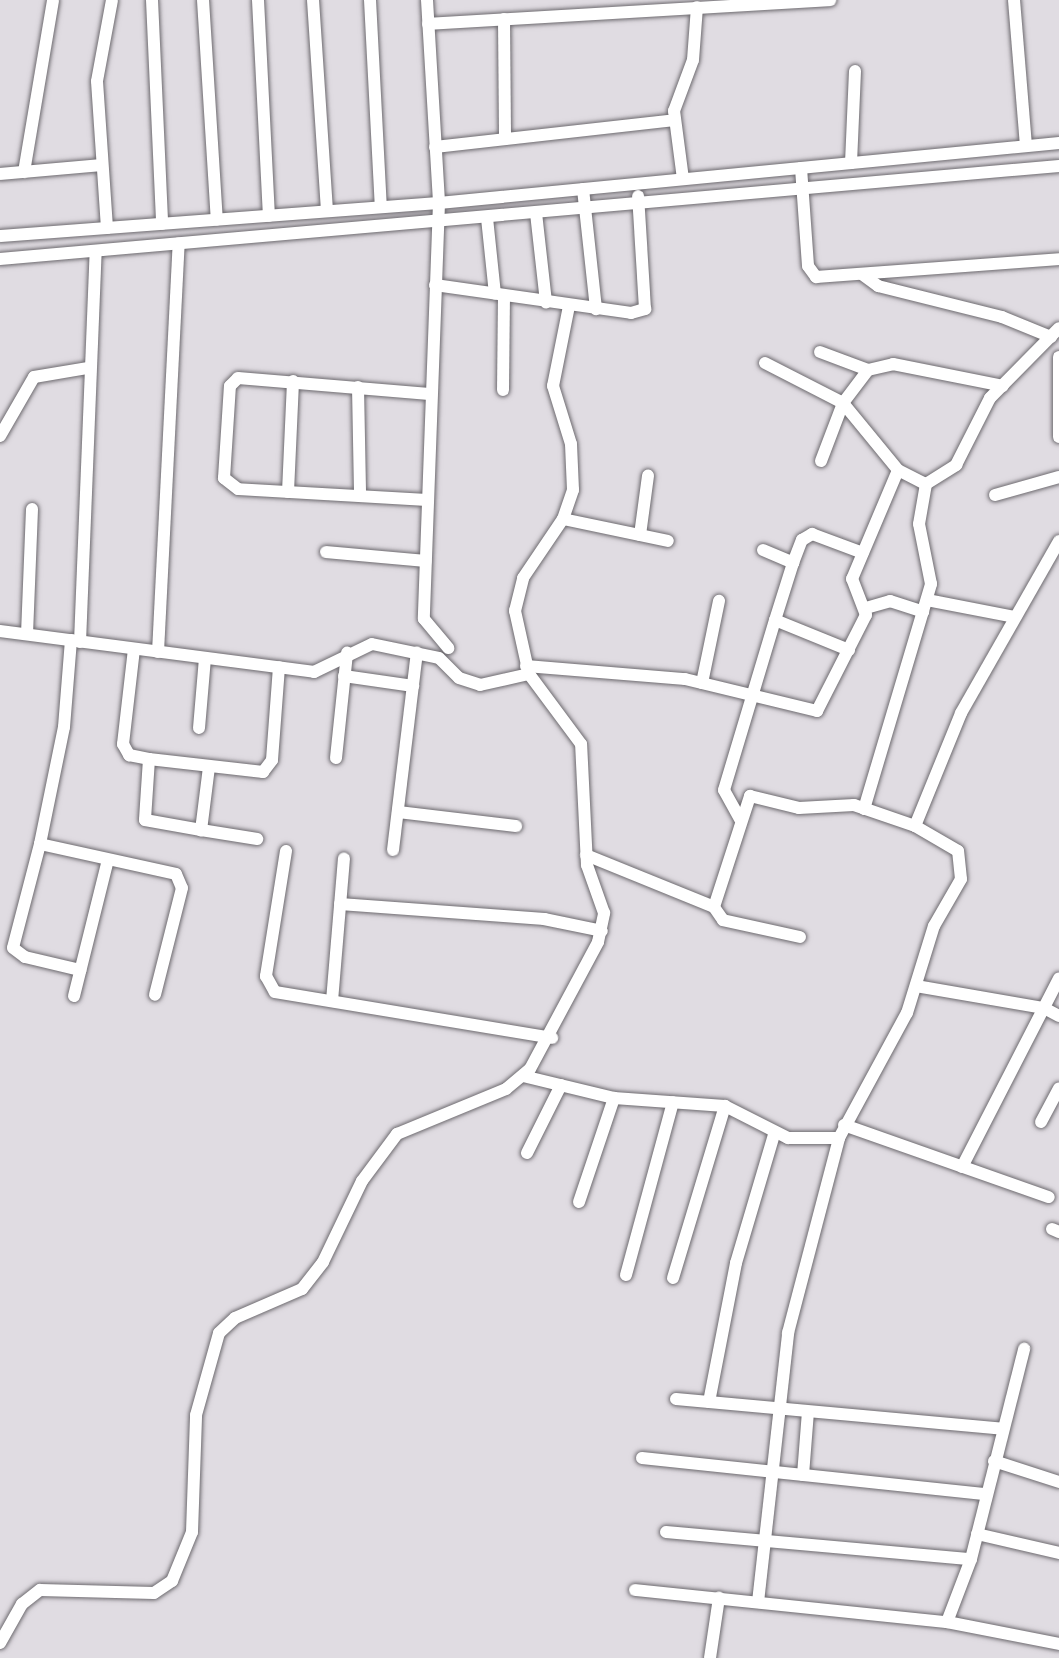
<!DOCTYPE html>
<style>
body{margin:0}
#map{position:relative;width:1059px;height:1658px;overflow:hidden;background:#e0dce2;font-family:Inter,sans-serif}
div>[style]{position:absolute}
.roads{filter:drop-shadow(0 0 2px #6d6a6f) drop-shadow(0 0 2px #6d6a6f)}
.minor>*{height:12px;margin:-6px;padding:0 6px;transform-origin:6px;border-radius:6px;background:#fff}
span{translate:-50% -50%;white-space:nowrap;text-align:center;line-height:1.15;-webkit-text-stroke:6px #fff;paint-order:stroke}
</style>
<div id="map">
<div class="roads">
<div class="minor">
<div style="left:152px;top:0;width:224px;rotate:87.4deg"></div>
<div style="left:203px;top:0;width:220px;rotate:86.4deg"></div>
<div style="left:258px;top:0;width:216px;rotate:87.1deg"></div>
<div style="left:313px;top:0;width:211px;rotate:86.2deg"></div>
<div style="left:370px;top:0;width:207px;rotate:87deg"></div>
<div style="left:427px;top:0;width:203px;rotate:86.6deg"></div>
<div style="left:439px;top:203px;width:416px;rotate:92.1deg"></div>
<div style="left:424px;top:619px;width:38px;rotate:50deg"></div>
<div style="left:1014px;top:0;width:146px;rotate:85.3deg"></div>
<div style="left:504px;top:19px;width:120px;rotate:89.5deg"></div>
<div style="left:428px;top:24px;width:403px;rotate:-3.4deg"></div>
<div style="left:435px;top:147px;width:241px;rotate:-6.4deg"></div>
<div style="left:851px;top:163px;width:92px;rotate:-87.5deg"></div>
<div style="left:801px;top:168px;width:98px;rotate:85.9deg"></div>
<div style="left:808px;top:266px;width:14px;rotate:54deg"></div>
<div style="left:816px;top:277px;width:244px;rotate:-4.2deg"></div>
<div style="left:24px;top:172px;width:174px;rotate:-80.4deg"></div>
<div style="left:0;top:174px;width:102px;rotate:-5deg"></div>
<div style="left:683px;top:179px;width:69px;rotate:-97.5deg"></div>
<div style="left:674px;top:111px;width:54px;rotate:-69.6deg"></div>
<div style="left:693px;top:60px;width:53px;rotate:-85.7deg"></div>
<div style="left:583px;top:189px;width:121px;rotate:83.8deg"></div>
<div style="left:536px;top:213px;width:90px;rotate:83.6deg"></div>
<div style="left:487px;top:218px;width:76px;rotate:84deg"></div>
<div style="left:107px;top:228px;width:147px;rotate:-93.9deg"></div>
<div style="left:97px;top:81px;width:82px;rotate:-79.5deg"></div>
<div style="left:0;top:236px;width:440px;rotate:-4.3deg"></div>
<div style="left:439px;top:203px;width:623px;rotate:-5.53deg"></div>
<div style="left:0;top:259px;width:1063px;rotate:-5.02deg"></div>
<div style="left:863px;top:275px;width:19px;rotate:36deg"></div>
<div style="left:878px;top:286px;width:128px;rotate:14deg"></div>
<div style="left:1002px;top:317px;width:53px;rotate:22.2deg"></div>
<div style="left:435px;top:285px;width:198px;rotate:8.1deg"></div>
<div style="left:631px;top:313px;width:15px;rotate:-16deg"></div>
<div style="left:645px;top:309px;width:113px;rotate:-93.5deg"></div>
<div style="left:820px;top:352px;width:51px;rotate:20.6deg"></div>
<div style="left:1059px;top:357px;width:80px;rotate:90deg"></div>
<div style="left:765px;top:363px;width:88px;rotate:27.1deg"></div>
<div style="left:843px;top:403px;width:87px;rotate:50.6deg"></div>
<div style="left:898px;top:470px;width:31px;rotate:27deg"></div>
<div style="left:926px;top:484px;width:36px;rotate:-32deg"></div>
<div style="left:956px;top:465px;width:75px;rotate:-63.1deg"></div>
<div style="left:990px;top:398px;width:98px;rotate:-45.4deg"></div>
<div style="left:358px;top:387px;width:109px;rotate:88.9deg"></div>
<div style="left:503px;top:390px;width:94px;rotate:-89.4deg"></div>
<div style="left:0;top:436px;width:68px;rotate:-60deg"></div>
<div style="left:34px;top:377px;width:55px;rotate:-9.5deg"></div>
<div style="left:821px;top:461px;width:62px;rotate:-69.2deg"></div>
<div style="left:843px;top:403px;width:41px;rotate:-52.9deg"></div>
<div style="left:868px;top:370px;width:26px;rotate:-13deg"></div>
<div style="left:893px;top:364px;width:112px;rotate:11.3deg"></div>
<div style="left:288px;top:492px;width:111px;rotate:-87.4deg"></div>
<div style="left:995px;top:495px;width:66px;rotate:-15.7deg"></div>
<div style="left:427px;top:500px;width:189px;rotate:-176.7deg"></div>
<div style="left:238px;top:489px;width:18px;rotate:-142deg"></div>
<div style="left:224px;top:478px;width:92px;rotate:-86.3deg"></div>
<div style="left:230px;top:386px;width:11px;rotate:-45deg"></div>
<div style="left:238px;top:378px;width:192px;rotate:4.8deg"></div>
<div style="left:563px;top:519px;width:107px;rotate:11.8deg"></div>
<div style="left:640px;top:535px;width:60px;rotate:-82.3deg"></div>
<div style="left:763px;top:550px;width:33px;rotate:23deg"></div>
<div style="left:793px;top:563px;width:25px;rotate:-69deg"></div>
<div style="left:802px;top:540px;width:12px;rotate:-31deg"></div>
<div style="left:812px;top:534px;width:54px;rotate:20.4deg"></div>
<div style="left:326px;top:552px;width:100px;rotate:5.1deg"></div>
<div style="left:793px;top:563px;width:60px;rotate:107.5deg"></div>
<div style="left:775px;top:620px;width:80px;rotate:22.1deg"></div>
<div style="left:927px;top:600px;width:90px;rotate:10.9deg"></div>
<div style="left:866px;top:608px;width:25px;rotate:-16deg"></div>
<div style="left:890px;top:601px;width:35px;rotate:18deg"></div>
<div style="left:0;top:631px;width:317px;rotate:7.4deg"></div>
<div style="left:314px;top:672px;width:64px;rotate:-25.8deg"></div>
<div style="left:372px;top:644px;width:68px;rotate:11.8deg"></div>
<div style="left:439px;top:658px;width:28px;rotate:45deg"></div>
<div style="left:459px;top:678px;width:22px;rotate:18deg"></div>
<div style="left:480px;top:685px;width:50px;rotate:-12.7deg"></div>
<div style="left:27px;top:634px;width:125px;rotate:-87.7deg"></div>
<div style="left:71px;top:640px;width:87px;rotate:94.6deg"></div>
<div style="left:64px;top:727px;width:119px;rotate:101.6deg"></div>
<div style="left:40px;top:844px;width:139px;rotate:12.4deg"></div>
<div style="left:176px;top:874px;width:15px;rotate:67deg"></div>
<div style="left:182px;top:888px;width:110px;rotate:104.2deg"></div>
<div style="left:80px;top:642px;width:391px;rotate:-87.7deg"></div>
<div style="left:134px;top:649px;width:96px;rotate:96.6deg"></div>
<div style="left:123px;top:744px;width:13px;rotate:61deg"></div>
<div style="left:129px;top:755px;width:20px;rotate:11deg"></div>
<div style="left:149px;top:759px;width:115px;rotate:6.5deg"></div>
<div style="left:263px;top:772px;width:15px;rotate:-53deg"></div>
<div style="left:272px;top:760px;width:93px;rotate:-85.7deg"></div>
<div style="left:158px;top:652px;width:409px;rotate:-87.1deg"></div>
<div style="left:526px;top:666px;width:160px;rotate:4.7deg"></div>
<div style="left:685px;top:679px;width:136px;rotate:13.6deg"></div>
<div style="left:817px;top:711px;width:108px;rotate:-63deg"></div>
<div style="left:866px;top:615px;width:39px;rotate:-111deg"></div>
<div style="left:852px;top:579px;width:118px;rotate:-67.1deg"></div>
<div style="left:344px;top:676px;width:70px;rotate:8.2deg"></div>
<div style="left:702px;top:683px;width:84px;rotate:-78.3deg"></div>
<div style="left:199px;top:728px;width:70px;rotate:-85.1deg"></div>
<div style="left:336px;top:758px;width:106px;rotate:-84deg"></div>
<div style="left:149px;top:759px;width:61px;rotate:93.8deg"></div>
<div style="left:145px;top:820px;width:57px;rotate:10.1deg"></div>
<div style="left:209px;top:767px;width:64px;rotate:97.2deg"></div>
<div style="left:201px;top:830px;width:57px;rotate:9.1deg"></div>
<div style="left:864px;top:809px;width:235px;rotate:-73.4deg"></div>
<div style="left:931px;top:584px;width:61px;rotate:-101.3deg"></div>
<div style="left:919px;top:524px;width:41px;rotate:-80.1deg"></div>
<div style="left:398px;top:812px;width:119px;rotate:6.8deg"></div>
<div style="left:740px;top:819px;width:33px;rotate:-119deg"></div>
<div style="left:724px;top:790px;width:177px;rotate:-73.3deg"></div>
<div style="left:40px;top:844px;width:107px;rotate:104.6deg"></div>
<div style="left:13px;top:948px;width:15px;rotate:37deg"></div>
<div style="left:25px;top:957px;width:57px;rotate:13.3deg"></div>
<div style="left:393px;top:850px;width:199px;rotate:-83.1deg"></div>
<div style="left:286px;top:851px;width:127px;rotate:99.1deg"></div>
<div style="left:266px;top:976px;width:18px;rotate:61deg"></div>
<div style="left:275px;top:992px;width:281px;rotate:9.4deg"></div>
<div style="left:586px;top:855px;width:138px;rotate:22.1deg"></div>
<div style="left:340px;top:904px;width:205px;rotate:4.2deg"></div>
<div style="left:544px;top:919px;width:59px;rotate:11.7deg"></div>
<div style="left:800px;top:937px;width:79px;rotate:-167.6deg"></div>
<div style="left:723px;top:920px;width:16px;rotate:-125deg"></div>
<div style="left:714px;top:907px;width:117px;rotate:-72deg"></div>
<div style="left:750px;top:796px;width:50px;rotate:13.8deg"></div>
<div style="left:799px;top:808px;width:55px;rotate:-3.1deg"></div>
<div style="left:854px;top:805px;width:65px;rotate:19deg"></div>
<div style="left:916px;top:986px;width:130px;rotate:9.8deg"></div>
<div style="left:1044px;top:1008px;width:17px;rotate:28deg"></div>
<div style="left:74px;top:996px;width:140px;rotate:-76deg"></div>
<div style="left:332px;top:1001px;width:143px;rotate:-85.2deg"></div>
<div style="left:523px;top:1076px;width:94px;rotate:13.6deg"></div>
<div style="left:614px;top:1098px;width:111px;rotate:4.1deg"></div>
<div style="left:725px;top:1106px;width:71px;rotate:26.9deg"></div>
<div style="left:788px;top:1138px;width:51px"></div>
<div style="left:1041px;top:1122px;width:38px;rotate:-62deg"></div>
<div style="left:844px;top:1125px;width:217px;rotate:19.4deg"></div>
<div style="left:527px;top:1153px;width:76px;rotate:-63.4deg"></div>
<div style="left:962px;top:1167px;width:212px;rotate:-62.8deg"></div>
<div style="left:579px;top:1202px;width:110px;rotate:-71.4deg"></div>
<div style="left:1052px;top:1229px;width:8px;rotate:23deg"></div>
<div style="left:626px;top:1275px;width:179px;rotate:-74.8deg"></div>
<div style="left:673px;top:1278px;width:180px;rotate:-73.2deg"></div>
<div style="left:676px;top:1399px;width:328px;rotate:5.2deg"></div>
<div style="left:709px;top:1402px;width:142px;rotate:-79deg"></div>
<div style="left:736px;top:1263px;width:134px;rotate:-73.5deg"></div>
<div style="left:642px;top:1458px;width:346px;rotate:6deg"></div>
<div style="left:994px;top:1461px;width:68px;rotate:17.9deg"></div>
<div style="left:803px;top:1475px;width:63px;rotate:-85.5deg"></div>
<div style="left:666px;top:1532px;width:306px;rotate:5.1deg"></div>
<div style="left:977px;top:1534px;width:84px;rotate:13deg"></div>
<div style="left:635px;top:1590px;width:314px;rotate:5.9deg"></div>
<div style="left:947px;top:1622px;width:114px;rotate:11.1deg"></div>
<div style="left:758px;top:1602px;width:271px;rotate:-83.6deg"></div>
<div style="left:788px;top:1333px;width:202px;rotate:-75.3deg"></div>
<div style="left:839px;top:1138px;width:142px;rotate:-61.5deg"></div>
<div style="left:907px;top:1013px;width:91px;rotate:-72.8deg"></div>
<div style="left:934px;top:926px;width:54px;rotate:-60.1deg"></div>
<div style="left:961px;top:879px;width:28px;rotate:-96deg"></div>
<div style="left:958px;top:851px;width:50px;rotate:-149.8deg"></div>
<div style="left:915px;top:826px;width:122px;rotate:-67.8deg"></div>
<div style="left:961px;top:713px;width:198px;rotate:-60.3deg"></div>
<div style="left:947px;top:1622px;width:67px;rotate:-69.1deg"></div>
<div style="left:971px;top:1559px;width:217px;rotate:-75.8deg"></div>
<div style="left:0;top:1643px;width:45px;rotate:-60.6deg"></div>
<div style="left:22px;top:1604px;width:23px;rotate:-38deg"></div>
<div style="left:40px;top:1590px;width:114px;rotate:1.5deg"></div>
<div style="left:154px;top:1593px;width:22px;rotate:-34deg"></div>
<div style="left:172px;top:1581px;width:53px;rotate:-67.8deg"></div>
<div style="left:192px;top:1532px;width:117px;rotate:-88deg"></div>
<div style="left:196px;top:1415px;width:85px;rotate:-74.3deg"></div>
<div style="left:219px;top:1333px;width:22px;rotate:-43deg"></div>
<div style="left:235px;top:1318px;width:73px;rotate:-23.4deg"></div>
<div style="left:302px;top:1289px;width:34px;rotate:-52deg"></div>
<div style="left:323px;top:1262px;width:90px;rotate:-64.3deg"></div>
<div style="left:362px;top:1181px;width:59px;rotate:-53.3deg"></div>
<div style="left:397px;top:1134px;width:118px;rotate:-22.4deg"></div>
<div style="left:506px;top:1089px;width:31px;rotate:-40deg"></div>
<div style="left:530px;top:1069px;width:144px;rotate:-61.8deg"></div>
<div style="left:598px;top:942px;width:30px;rotate:-78deg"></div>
<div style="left:604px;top:913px;width:51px;rotate:-109.5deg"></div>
<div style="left:587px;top:865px;width:121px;rotate:-92.8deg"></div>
<div style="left:581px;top:744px;width:87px;rotate:-126.6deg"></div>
<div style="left:529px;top:674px;width:65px;rotate:-102.5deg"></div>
<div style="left:515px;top:611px;width:34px;rotate:-76deg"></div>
<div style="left:523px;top:578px;width:71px;rotate:-55.9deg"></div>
<div style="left:563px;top:519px;width:31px;rotate:-71deg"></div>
<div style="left:573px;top:490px;width:46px;rotate:-92.5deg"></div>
<div style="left:571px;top:444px;width:61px;rotate:-107.2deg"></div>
<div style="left:553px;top:386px;width:82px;rotate:-78.7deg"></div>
<div style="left:710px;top:1658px;width:61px;rotate:-81.5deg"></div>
</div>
</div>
</div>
